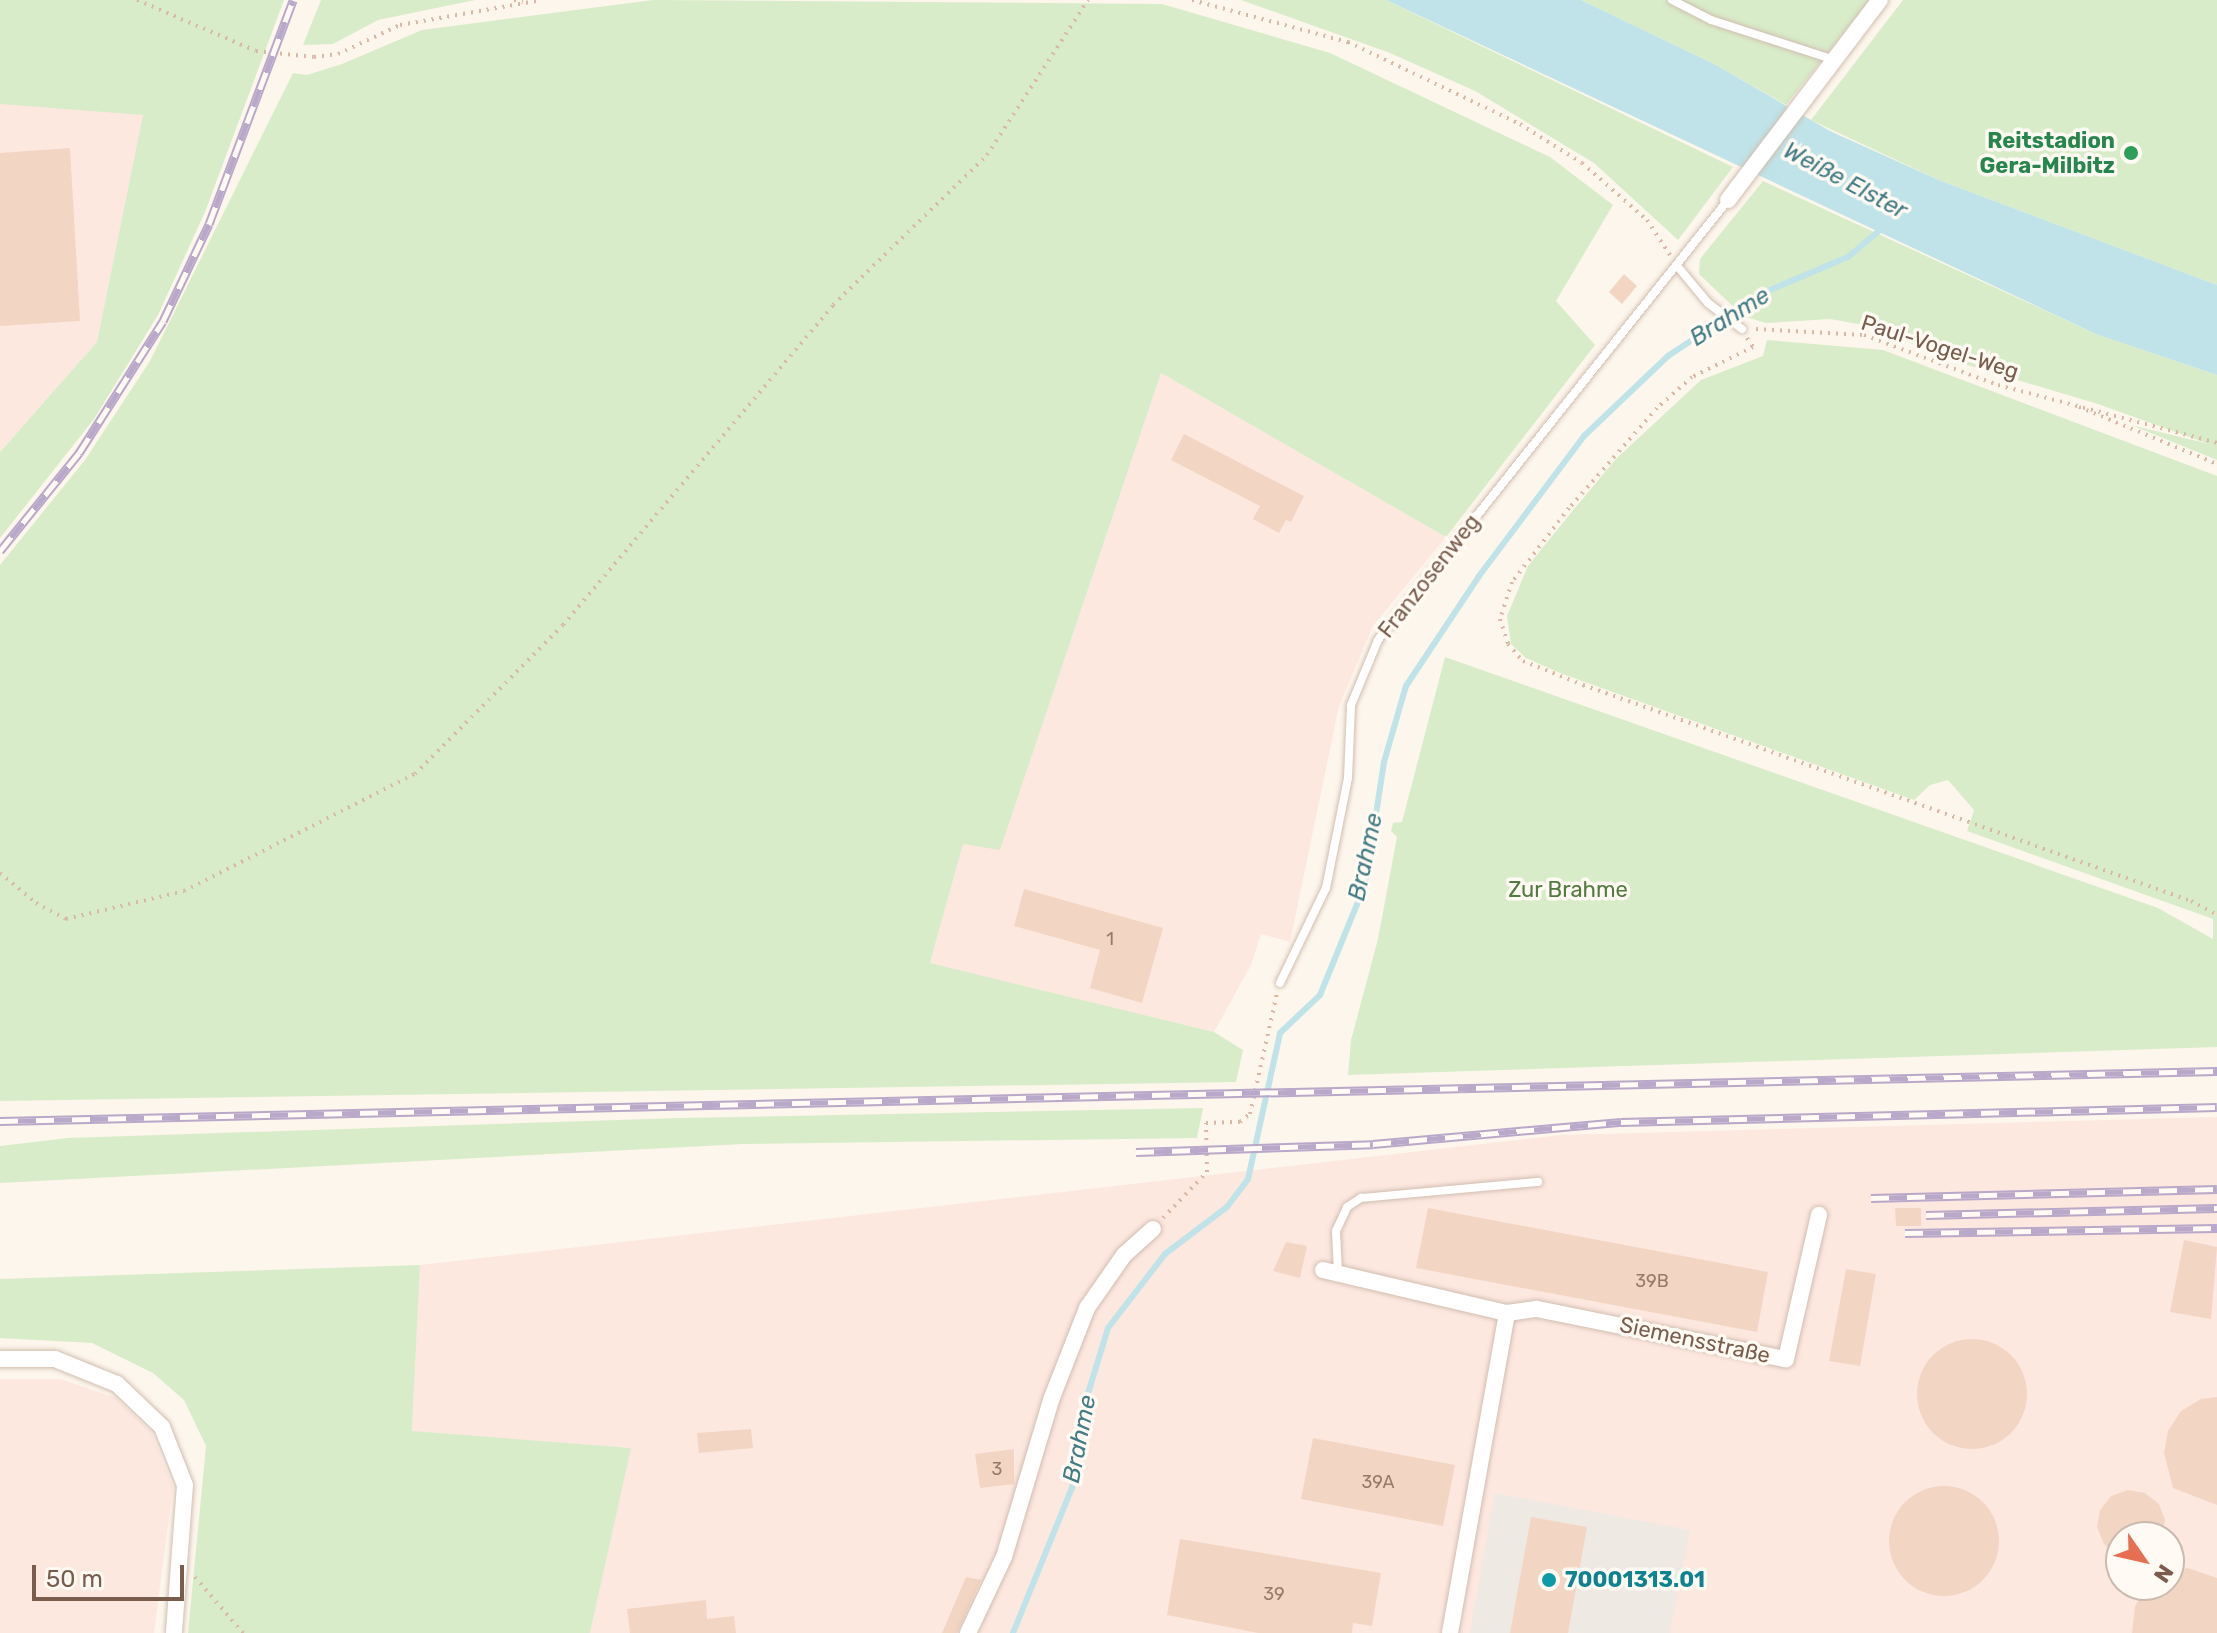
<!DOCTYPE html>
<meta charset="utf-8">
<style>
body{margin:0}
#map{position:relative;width:2217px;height:1633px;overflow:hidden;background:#fdf6ec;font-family:Rubik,sans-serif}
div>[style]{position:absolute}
.commercial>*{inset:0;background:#fde8e0}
.industrial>*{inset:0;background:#efe9e4}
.green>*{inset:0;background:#d8ecc9}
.water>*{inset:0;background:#bfe3e8}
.stream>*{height:6px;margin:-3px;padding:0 3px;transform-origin:3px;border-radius:3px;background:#bfe3e8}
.building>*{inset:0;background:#f3d5c3}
.round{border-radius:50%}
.path>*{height:4px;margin-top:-2px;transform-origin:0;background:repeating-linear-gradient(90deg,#d9b8a5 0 2px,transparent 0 8px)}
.roads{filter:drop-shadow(0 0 2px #d1beb0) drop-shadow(0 0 2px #d1beb0)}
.lane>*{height:8px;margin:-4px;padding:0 4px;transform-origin:4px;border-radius:4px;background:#fff}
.street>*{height:16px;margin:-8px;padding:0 8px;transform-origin:8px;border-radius:8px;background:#fff}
.rail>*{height:9px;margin-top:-4.5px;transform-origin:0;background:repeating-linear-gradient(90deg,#fffaf3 0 18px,#b9a8c9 0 36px);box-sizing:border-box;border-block:2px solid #b9a8c9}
.dots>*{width:22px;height:22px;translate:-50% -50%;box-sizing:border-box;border:4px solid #fffaf3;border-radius:50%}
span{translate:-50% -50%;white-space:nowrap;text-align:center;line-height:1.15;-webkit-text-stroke:7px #fffaf3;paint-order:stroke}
.number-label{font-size:18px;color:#987a6a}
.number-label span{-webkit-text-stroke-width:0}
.leisure-label{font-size:22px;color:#27864d;font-weight:700}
.right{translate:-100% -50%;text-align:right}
.street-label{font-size:22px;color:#7a5c4d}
.park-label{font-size:22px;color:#537a41}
.culture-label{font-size:22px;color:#0d838f;font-weight:700}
.left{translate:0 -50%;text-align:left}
.water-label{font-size:24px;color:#437c86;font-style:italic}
.north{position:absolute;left:2105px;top:1521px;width:80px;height:80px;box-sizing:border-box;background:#fffaf3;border:2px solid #cabbb1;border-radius:50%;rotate:124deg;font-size:22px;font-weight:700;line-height:32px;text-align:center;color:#7a5c4d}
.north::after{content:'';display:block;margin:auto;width:28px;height:36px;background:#e76f51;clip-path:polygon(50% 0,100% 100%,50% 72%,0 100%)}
.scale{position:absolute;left:32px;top:1565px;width:152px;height:36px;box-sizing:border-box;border:4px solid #7a5c4d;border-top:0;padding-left:10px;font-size:24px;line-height:28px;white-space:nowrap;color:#7a5c4d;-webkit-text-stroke:6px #fffaf3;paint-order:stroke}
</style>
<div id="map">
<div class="commercial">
<div style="clip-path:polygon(0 61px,150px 84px,97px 342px,0 452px)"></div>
<div style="clip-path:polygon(1161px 373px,1446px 537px,1373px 626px,1339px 706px,1290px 942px,1261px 934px,1251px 965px,1214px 1032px,930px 964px,963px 843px,1000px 849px)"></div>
<div style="clip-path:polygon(evenodd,2217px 1117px,2217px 1633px,590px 1633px,630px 1448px,412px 1432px,420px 1265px,1562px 1135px,2217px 1117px,2121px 1537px,2169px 1537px,2169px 1585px,2121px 1585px,2121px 1537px)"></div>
<div style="clip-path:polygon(0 1379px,61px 1379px,116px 1398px,151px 1431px,173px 1487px,154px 1633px,0 1633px)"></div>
</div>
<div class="industrial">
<div style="clip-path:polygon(1495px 1493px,1690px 1530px,1670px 1633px,1470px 1633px)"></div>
</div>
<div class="green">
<div style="clip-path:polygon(0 0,284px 0,205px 212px,158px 315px,94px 419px,0 538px,0 452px,97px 342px,143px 115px,0 104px)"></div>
<div style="clip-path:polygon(321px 0,475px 0,378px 20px,333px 44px,303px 45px)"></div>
<div style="clip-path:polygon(653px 0,1162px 4px,1330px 53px,1550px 157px,1613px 205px,1556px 301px,1595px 345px,1446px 537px,1161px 373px,1000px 850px,963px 844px,930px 963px,1214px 1032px,1243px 1050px,1236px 1082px,0 1101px,0 565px,85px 460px,150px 361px,293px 73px,307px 75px,342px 64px,422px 30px)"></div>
<div style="clip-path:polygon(1241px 0,1386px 0,1733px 167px,1678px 240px,1594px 163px,1475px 91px,1390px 53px)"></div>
<div style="clip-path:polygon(1581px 0,1870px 0,1786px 105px,1716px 65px)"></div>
<div style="clip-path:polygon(1903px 0,2217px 0,2217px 285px,1941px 181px,1811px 120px)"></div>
<div style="clip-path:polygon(1763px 181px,2096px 334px,2217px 375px,2217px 460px,2131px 425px,2209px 444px,2098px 404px,1964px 364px,1864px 325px,1830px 319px,1766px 323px,1743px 316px,1699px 274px,1700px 259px)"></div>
<div style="clip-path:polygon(1767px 340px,1883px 350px,2217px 476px,2217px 1047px,1348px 1075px,1351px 1040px,1378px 939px,1397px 837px,1391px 831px,1393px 823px,1402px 822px,1445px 657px,2158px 908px,2213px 939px,2213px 919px,1967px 831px,1974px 810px,1948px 780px,1930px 785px,1914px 800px,1560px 673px,1526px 658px,1511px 644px,1507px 616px,1528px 566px,1570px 514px,1616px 459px,1701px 380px,1763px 356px)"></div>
<div style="clip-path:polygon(1203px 1108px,1197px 1138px,743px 1144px,0 1183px,0 1146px,68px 1138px,680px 1118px)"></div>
<div style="clip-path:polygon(420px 1265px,412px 1431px,631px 1448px,590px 1633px,188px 1633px,206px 1446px,184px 1400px,153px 1373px,92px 1343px,0 1338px,0 1279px)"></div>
</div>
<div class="water">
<div style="clip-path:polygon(1386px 0,1581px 0,1716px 65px,1830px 131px,1941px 181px,2217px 285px,2217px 375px,2096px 334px)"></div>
</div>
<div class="stream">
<div style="left:1013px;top:1633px;width:157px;rotate:-67.9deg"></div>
<div style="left:1072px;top:1488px;width:89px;rotate:-81deg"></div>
<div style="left:1086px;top:1400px;width:75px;rotate:-73deg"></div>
<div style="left:1108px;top:1328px;width:93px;rotate:-52.4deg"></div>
<div style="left:1165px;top:1254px;width:78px;rotate:-37.2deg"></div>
<div style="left:1227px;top:1207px;width:35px;rotate:-53deg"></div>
<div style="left:1248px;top:1179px;width:149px;rotate:-77.6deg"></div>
<div style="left:1280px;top:1033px;width:55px;rotate:-43.5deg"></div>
<div style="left:1320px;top:995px;width:119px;rotate:-67.8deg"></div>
<div style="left:1365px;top:885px;width:124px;rotate:-81.2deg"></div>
<div style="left:1384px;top:762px;width:79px;rotate:-73.9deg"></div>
<div style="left:1406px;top:686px;width:132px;rotate:-56.4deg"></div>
<div style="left:1479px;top:576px;width:175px;rotate:-53.1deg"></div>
<div style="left:1584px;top:436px;width:116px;rotate:-43.6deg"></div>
<div style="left:1668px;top:356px;width:114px;rotate:-33.6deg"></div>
<div style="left:1763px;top:293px;width:92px;rotate:-23deg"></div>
<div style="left:1848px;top:257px;width:40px;rotate:-40deg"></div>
</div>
<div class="building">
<div style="clip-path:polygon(70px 148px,80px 321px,0 326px,0 153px)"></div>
<div style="clip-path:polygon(1624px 274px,1637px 286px,1622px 304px,1609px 292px)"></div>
<div style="clip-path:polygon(1184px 434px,1304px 496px,1291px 522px,1286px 520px,1279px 533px,1253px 519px,1260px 506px,1171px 460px)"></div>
<div style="clip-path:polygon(1024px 889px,1163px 928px,1142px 1003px,1090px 988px,1100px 950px,1014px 926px)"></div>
<div style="clip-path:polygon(1428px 1208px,1768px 1272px,1757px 1332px,1416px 1268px)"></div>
<div style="clip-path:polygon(1895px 1208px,1921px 1208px,1921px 1226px,1896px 1226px)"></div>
<div style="clip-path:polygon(2184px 1240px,2217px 1247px,2211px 1319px,2170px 1312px)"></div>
<div style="clip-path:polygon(1286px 1242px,1307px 1246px,1300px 1278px,1273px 1271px)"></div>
<div style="clip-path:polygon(1846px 1269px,1876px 1274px,1860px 1366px,1829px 1361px)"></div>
<div class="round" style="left:1917px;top:1339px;width:110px;height:110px"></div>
<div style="clip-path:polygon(2217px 1397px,2217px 1505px,2173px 1488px,2164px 1453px,2168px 1431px,2181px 1411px,2201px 1399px)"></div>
<div style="clip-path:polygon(751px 1429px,753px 1448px,699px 1453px,697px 1433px)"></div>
<div style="clip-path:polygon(1313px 1438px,1455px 1465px,1443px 1526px,1301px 1499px)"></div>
<div style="clip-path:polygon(1014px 1449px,1014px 1484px,980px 1488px,975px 1454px)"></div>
<div class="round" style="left:1889px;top:1486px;width:110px;height:110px"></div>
<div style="clip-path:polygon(2128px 1490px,2145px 1493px,2159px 1504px,2165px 1520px,2162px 1537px,2121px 1537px,2121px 1558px,2104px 1544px,2097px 1527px,2100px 1510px,2111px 1496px)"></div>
<div style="clip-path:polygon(1531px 1517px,1587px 1527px,1568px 1633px,1510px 1633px)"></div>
<div style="clip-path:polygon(1180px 1539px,1381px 1573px,1372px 1626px,1353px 1623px,1352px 1633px,1258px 1633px,1167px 1615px)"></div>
<div style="clip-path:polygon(2188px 1568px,2217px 1578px,2217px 1633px,2132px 1633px,2135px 1606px,2148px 1585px,2169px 1585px,2169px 1572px)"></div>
<div style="clip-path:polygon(966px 1577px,981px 1580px,957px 1633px,942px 1633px)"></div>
<div style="clip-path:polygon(706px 1600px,707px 1619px,734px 1616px,736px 1633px,630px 1633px,627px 1609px)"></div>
</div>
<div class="path">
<div style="left:137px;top:0;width:129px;rotate:23.2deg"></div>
<div style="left:256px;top:51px;width:58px;rotate:5.9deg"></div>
<div style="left:314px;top:57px;width:24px;rotate:-7deg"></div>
<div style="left:338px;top:54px;width:68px;rotate:-25.1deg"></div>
<div style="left:400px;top:25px;width:144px;rotate:-10deg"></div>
<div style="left:514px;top:0;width:9px;rotate:13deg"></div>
<div style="left:1192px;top:0;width:162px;rotate:15.1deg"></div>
<div style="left:1348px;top:42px;width:191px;rotate:25.5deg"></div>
<div style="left:1520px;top:124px;width:73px;rotate:32.2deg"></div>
<div style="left:1582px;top:163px;width:86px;rotate:41.2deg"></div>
<div style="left:1647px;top:220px;width:42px;rotate:56.7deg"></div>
<div style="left:1756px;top:329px;width:108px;rotate:3.2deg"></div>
<div style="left:1864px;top:335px;width:143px;rotate:20.5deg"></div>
<div style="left:1998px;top:385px;width:227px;rotate:14.8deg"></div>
<div style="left:1747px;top:338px;width:11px;rotate:56deg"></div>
<div style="left:1753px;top:347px;width:68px;rotate:153.8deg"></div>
<div style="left:1692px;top:377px;width:47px;rotate:138.5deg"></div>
<div style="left:1657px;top:408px;width:133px;rotate:131.3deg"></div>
<div style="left:1569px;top:508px;width:93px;rotate:127.6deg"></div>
<div style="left:1512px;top:582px;width:39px;rotate:108deg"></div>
<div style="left:1500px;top:619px;width:26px;rotate:72deg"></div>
<div style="left:1508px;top:644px;width:23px;rotate:49deg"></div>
<div style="left:1523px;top:661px;width:65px;rotate:21.8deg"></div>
<div style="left:1583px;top:685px;width:645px;rotate:19.56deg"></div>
<div style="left:2191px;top:901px;width:30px;rotate:28deg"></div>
<div style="left:2079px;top:407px;width:149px;rotate:22.4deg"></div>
<div style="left:0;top:873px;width:47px;rotate:39.8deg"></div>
<div style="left:36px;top:903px;width:34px;rotate:28deg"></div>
<div style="left:66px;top:919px;width:121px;rotate:-13.3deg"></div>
<div style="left:184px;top:891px;width:259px;rotate:-26.9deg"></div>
<div style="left:415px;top:774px;width:210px;rotate:-45.2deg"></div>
<div style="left:563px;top:625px;width:419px;rotate:-49.8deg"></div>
<div style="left:833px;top:305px;width:215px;rotate:-44.2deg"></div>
<div style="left:987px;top:155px;width:185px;rotate:-56.9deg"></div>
<div style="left:1163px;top:1218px;width:64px;rotate:-46.3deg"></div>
<div style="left:1207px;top:1172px;width:49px;rotate:-91.2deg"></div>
<div style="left:1206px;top:1123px;width:34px;rotate:-2deg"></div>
<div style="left:1240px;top:1122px;width:13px;rotate:-39deg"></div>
<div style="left:1250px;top:1114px;width:124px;rotate:-77.4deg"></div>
<div style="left:195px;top:1577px;width:74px;rotate:49.4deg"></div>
</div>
<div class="roads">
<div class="lane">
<div style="left:1672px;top:0;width:44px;rotate:27.1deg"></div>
<div style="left:1711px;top:20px;width:130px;rotate:17.9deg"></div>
<div style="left:1678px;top:267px;width:47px;rotate:50.2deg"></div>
<div style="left:1708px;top:303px;width:43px;rotate:37.4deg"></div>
<div style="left:1280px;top:983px;width:106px;rotate:-64.2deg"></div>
<div style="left:1326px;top:888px;width:112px;rotate:-78.7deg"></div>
<div style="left:1348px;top:778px;width:73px;rotate:-87.6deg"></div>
<div style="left:1351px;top:705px;width:70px;rotate:-67.4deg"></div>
<div style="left:1378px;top:640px;width:562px;rotate:-51.5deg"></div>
<div style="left:1338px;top:1273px;width:42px;rotate:-92.7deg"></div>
<div style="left:1336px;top:1231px;width:26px;rotate:-65deg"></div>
<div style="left:1347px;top:1207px;width:17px;rotate:-33deg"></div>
<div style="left:1361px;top:1198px;width:178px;rotate:-5.2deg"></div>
</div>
<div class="street">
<div style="left:1728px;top:200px;width:251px;rotate:-52.8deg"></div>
<div style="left:1323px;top:1270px;width:189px;rotate:13.2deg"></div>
<div style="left:1507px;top:1313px;width:325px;rotate:100.1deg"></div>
<div style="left:1507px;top:1313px;width:30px;rotate:-8deg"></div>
<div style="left:1537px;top:1309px;width:254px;rotate:11.4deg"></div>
<div style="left:1786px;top:1359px;width:148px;rotate:-77.1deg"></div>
<div style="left:0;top:1359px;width:55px"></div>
<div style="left:55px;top:1359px;width:67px;rotate:22deg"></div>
<div style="left:117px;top:1384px;width:62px;rotate:43.7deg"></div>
<div style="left:162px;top:1427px;width:62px;rotate:68.4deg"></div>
<div style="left:185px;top:1485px;width:148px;rotate:94.3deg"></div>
<div style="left:968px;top:1633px;width:84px;rotate:-64.7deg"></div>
<div style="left:1004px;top:1557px;width:164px;rotate:-73.3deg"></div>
<div style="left:1051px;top:1400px;width:99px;rotate:-68.6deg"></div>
<div style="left:1087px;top:1308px;width:65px;rotate:-55.1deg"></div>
<div style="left:1124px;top:1255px;width:39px;rotate:-42deg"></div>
</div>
</div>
<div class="rail">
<div style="left:0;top:551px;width:126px;rotate:-51.1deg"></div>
<div style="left:79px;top:453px;width:156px;rotate:-57.5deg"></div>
<div style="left:163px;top:321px;width:107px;rotate:-64.6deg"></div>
<div style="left:209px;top:224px;width:239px;rotate:-69.4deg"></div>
<div style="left:0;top:1121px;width:2218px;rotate:-1.29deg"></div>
<div style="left:1136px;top:1152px;width:237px;rotate:-1.9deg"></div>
<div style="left:1373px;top:1144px;width:249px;rotate:-5.1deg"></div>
<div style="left:1621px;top:1122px;width:596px;rotate:-1.44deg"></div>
<div style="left:1871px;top:1198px;width:346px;rotate:-1.5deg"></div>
<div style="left:1926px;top:1215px;width:291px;rotate:-1.4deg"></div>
<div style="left:1905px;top:1233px;width:312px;rotate:-0.9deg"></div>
</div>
<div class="dots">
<div style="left:2131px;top:153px;background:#2e9e5b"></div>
<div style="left:1549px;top:1580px;background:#0f9aa8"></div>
</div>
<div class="number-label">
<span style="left:1110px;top:939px">1</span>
<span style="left:1652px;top:1281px">39B</span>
<span style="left:997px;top:1469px">3</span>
<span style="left:1378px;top:1482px">39A</span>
<span style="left:1274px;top:1594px">39</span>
</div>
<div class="leisure-label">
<span class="right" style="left:2115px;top:153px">Reitstadion<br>Gera-Milbitz</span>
</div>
<div class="street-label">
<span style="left:1940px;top:347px;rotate:18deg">Paul-Vogel-Weg</span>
<span style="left:1429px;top:576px;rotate:-52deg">Franzosenweg</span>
<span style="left:1695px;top:1340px;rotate:12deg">Siemensstraße</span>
</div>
<div class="park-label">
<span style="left:1568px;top:890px">Zur Brahme</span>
</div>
<div class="culture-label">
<span class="left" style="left:1565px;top:1580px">70001313.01</span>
</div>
<div class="water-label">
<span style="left:1845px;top:181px;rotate:28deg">Weiße Elster</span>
<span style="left:1730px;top:317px;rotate:-32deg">Brahme</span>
<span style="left:1366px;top:857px;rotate:-78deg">Brahme</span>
<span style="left:1080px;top:1439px;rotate:-79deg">Brahme</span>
</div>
<div class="north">N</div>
<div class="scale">50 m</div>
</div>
